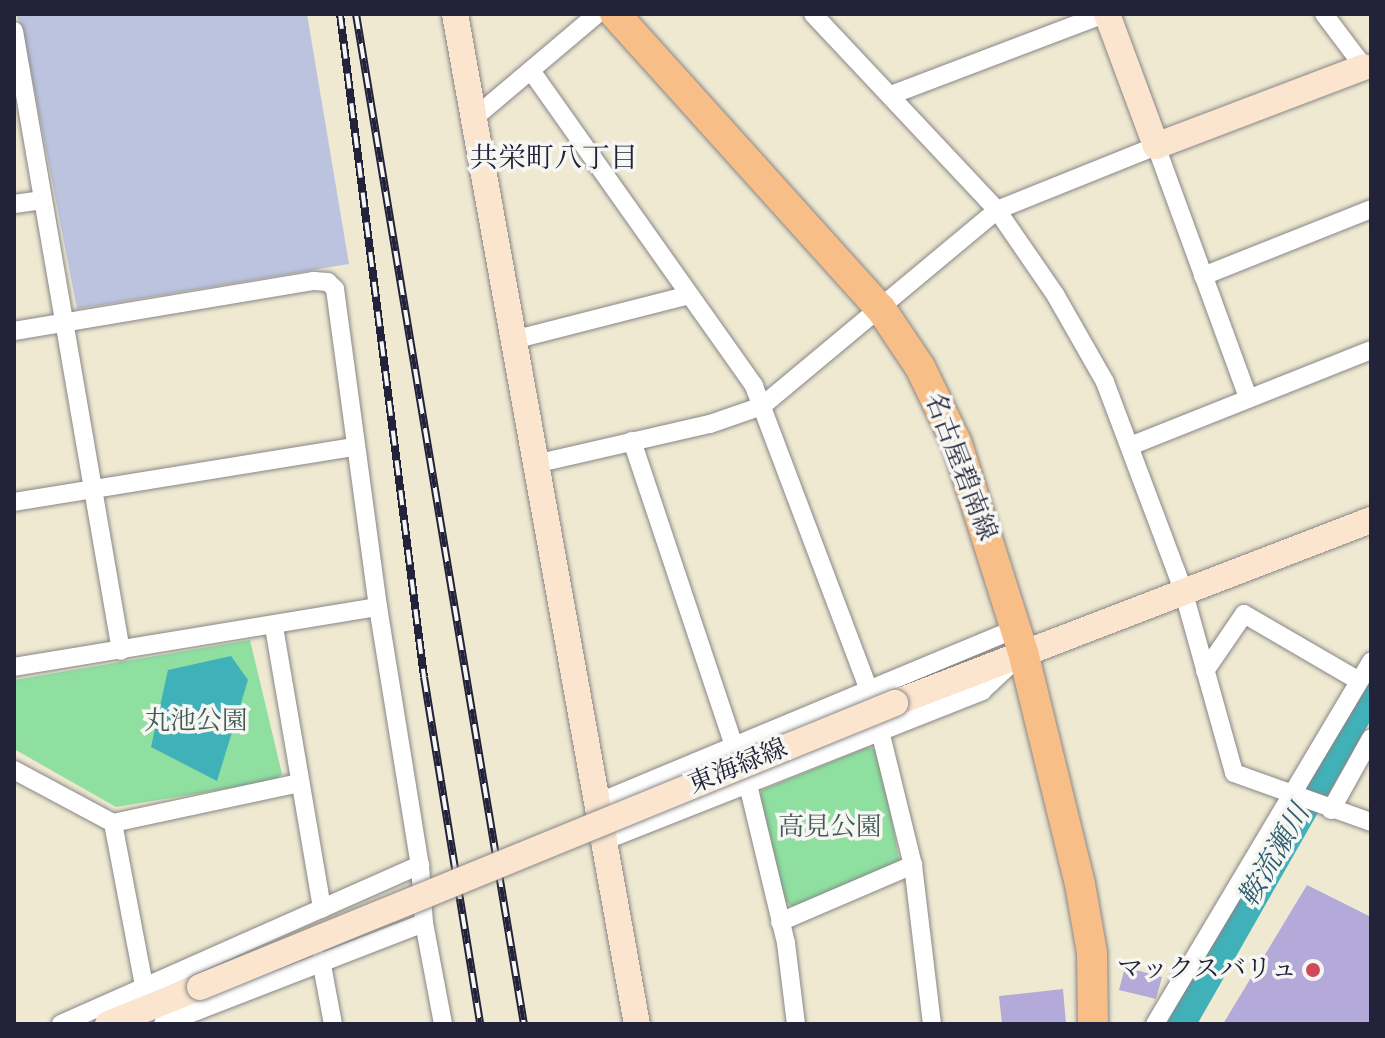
<!DOCTYPE html>
<meta charset="utf-8">
<style>
body{margin:0}
#map{position:relative;width:1385px;height:1038px;overflow:hidden;background:#efe9d2;font-family:"Libre Bodoni","Noto Serif JP",serif}
div>[style]{position:absolute}
.industrial>*{inset:0;background:#bcc3de}
.green>*{inset:0;background:#8edfa0}
.water>*{inset:0;background:#40b1b9}
.river>*{height:32px;margin:-16px;padding:0 16px;transform-origin:16px;border-radius:16px;background:#40b1b9}
.building>*{inset:0;background:#b4aad9}
.roads{filter:drop-shadow(0 0 2px #888686) drop-shadow(0 0 2px #888686)}
.street>*{height:18px;margin:-9px;padding:0 9px;transform-origin:9px;border-radius:9px;background:#fff}
.secondary>*{height:26px;margin:-13px;padding:0 13px;transform-origin:13px;border-radius:13px;background:#fce5cf}
.primary>*{height:30px;margin:-15px;padding:0 15px;transform-origin:15px;border-radius:15px;background:#f7be87}
.rail>*{height:8px;margin-top:-4px;transform-origin:0;background:repeating-linear-gradient(90deg,#f6f6f2 0 15px,#22223b 0 30px);box-sizing:border-box;border-block:2px solid #22223b}
.bridges{filter:drop-shadow(0 0 2px #888686) drop-shadow(0 0 2px #888686)}
.secondary-bridge>*{height:26px;margin:-13px;padding:0 13px;transform-origin:13px;border-radius:13px;background:#fce5cf}
.dots>*{width:22px;height:22px;translate:-50% -50%;box-sizing:border-box;border:4px solid #f6f6f2;border-radius:50%}
span{translate:-50% -50%;white-space:nowrap;text-align:center;line-height:1.15;-webkit-text-stroke:7px #f6f6f2;paint-order:stroke}
.street-label{font-size:26px;color:#22223b}
.park-label{font-size:26px;color:#425b59}
.poi-label{font-size:26px;color:#22223b}
.right{translate:-100% -50%;text-align:right}
.neighbourhood-label{font-size:28px;color:#22223b}
.water-label{font-size:28px;color:#2e5b6d;font-style:italic}
.frame{position:absolute;inset:0;border:16px solid #22223b;pointer-events:none}
</style>
<div id="map">
<div class="industrial">
<div style="clip-path:polygon(15px 14px,307px 14px,349px 264px,77px 309px,22px 26px)"></div>
</div>
<div class="green">
<div style="clip-path:polygon(250px 640px,282px 774px,275px 781px,116px 807px,14px 749px,14px 680px)"></div>
<div style="clip-path:polygon(868px 747px,879px 751px,900px 864px,794px 908px,785px 901px,759px 799px,762px 790px)"></div>
</div>
<div class="water">
<div style="clip-path:polygon(231px 656px,248px 680px,217px 781px,151px 747px,168px 670px)"></div>
</div>
<div class="river">
<div style="left:1179px;top:1024px;width:388px;rotate:-60.3deg"></div>
</div>
<div class="building">
<div style="clip-path:polygon(1307px 885px,1371px 917px,1371px 1024px,1223px 1024px)"></div>
<div style="clip-path:polygon(1125px 967px,1162px 977px,1156px 999px,1119px 990px)"></div>
<div style="clip-path:polygon(1063px 989px,1066px 1024px,1002px 1024px,999px 996px)"></div>
</div>
<div class="roads">
<div class="street">
<div style="left:813px;top:14px;width:269px;rotate:46.8deg"></div>
<div style="left:997px;top:210px;width:104px;rotate:55.5deg"></div>
<div style="left:1056px;top:296px;width:99px;rotate:60.3deg"></div>
<div style="left:1105px;top:382px;width:222px;rotate:69.4deg"></div>
<div style="left:1183px;top:590px;width:190px;rotate:74.4deg"></div>
<div style="left:1234px;top:773px;width:145px;rotate:19.7deg"></div>
<div style="left:1324px;top:14px;width:66px;rotate:53deg"></div>
<div style="left:14px;top:31px;width:629px;rotate:80.21deg"></div>
<div style="left:532px;top:72px;width:385px;rotate:54.7deg"></div>
<div style="left:754px;top:386px;width:326px;rotate:69.3deg"></div>
<div style="left:891px;top:95px;width:228px;rotate:-20.8deg"></div>
<div style="left:474px;top:118px;width:161px;rotate:-40.2deg"></div>
<div style="left:14px;top:204px;width:29px;rotate:-8deg"></div>
<div style="left:1203px;top:276px;width:181px;rotate:-21.7deg"></div>
<div style="left:14px;top:331px;width:304px;rotate:-9.5deg"></div>
<div style="left:314px;top:281px;width:14px;rotate:4deg"></div>
<div style="left:328px;top:282px;width:10px;rotate:45deg"></div>
<div style="left:335px;top:289px;width:321px;rotate:82.3deg"></div>
<div style="left:378px;top:607px;width:261px;rotate:80.8deg"></div>
<div style="left:420px;top:865px;width:58px;rotate:86.1deg"></div>
<div style="left:424px;top:923px;width:103px;rotate:79.3deg"></div>
<div style="left:513px;top:340px;width:179px;rotate:-14.3deg"></div>
<div style="left:632px;top:441px;width:371px;rotate:71.5deg"></div>
<div style="left:750px;top:793px;width:154px;rotate:76.5deg"></div>
<div style="left:786px;top:943px;width:82px;rotate:83deg"></div>
<div style="left:1130px;top:446px;width:259px;rotate:-21.7deg"></div>
<div style="left:535px;top:464px;width:180px;rotate:-12.9deg"></div>
<div style="left:710px;top:424px;width:55px;rotate:-19.1deg"></div>
<div style="left:762px;top:406px;width:306px;rotate:-39.8deg"></div>
<div style="left:997px;top:210px;width:171px;rotate:-21.9deg"></div>
<div style="left:1156px;top:146px;width:268px;rotate:69.9deg"></div>
<div style="left:14px;top:502px;width:345px;rotate:-9.2deg"></div>
<div style="left:274px;top:627px;width:286px;rotate:80.3deg"></div>
<div style="left:14px;top:667px;width:369px;rotate:-9.4deg"></div>
<div style="left:1205px;top:671px;width:69px;rotate:-55.6deg"></div>
<div style="left:1244px;top:614px;width:133px;rotate:30.2deg"></div>
<div style="left:880px;top:731px;width:138px;rotate:76.2deg"></div>
<div style="left:913px;top:865px;width:160px;rotate:83.2deg"></div>
<div style="left:14px;top:770px;width:112px;rotate:28.2deg"></div>
<div style="left:113px;top:823px;width:190px;rotate:-12.1deg"></div>
<div style="left:597px;top:803px;width:453px;rotate:-22.6deg"></div>
<div style="left:1331px;top:810px;width:82px;rotate:-60.9deg"></div>
<div style="left:113px;top:823px;width:170px;rotate:79.2deg"></div>
<div style="left:604px;top:841px;width:407px;rotate:-21.6deg"></div>
<div style="left:982px;top:691px;width:42px;rotate:-43.1deg"></div>
<div style="left:780px;top:922px;width:145px;rotate:-23.2deg"></div>
<div style="left:321px;top:960px;width:65px;rotate:79.4deg"></div>
<div style="left:61px;top:1024px;width:393px;rotate:-23.9deg"></div>
<div style="left:163px;top:1024px;width:280px;rotate:-21.2deg"></div>
<div style="left:1155px;top:1024px;width:422px;rotate:-59.2deg"></div>
</div>
<div class="secondary">
<div style="left:455px;top:14px;width:1026px;rotate:79.79deg"></div>
<div style="left:1107px;top:14px;width:141px;rotate:69.6deg"></div>
<div style="left:1156px;top:146px;width:222px;rotate:-20.8deg"></div>
<div style="left:895px;top:703px;width:510px;rotate:-21.03deg"></div>
<div style="left:108px;top:1024px;width:99px;rotate:-21.9deg"></div>
</div>
<div class="primary">
<div style="left:615px;top:14px;width:397px;rotate:48deg"></div>
<div style="left:881px;top:309px;width:70px;rotate:56.1deg"></div>
<div style="left:920px;top:367px;width:85px;rotate:64.3deg"></div>
<div style="left:957px;top:444px;width:218px;rotate:72.4deg"></div>
<div style="left:1023px;top:652px;width:239px;rotate:76.2deg"></div>
<div style="left:1080px;top:884px;width:70px;rotate:80.1deg"></div>
<div style="left:1092px;top:953px;width:71px;rotate:89.2deg"></div>
</div>
</div>
<div class="rail">
<div style="left:340px;top:14px;width:668px;rotate:82.78deg"></div>
<div style="left:424px;top:677px;width:351px;rotate:80.8deg"></div>
<div style="left:356px;top:14px;width:1024px;rotate:80.56deg"></div>
</div>
<div class="bridges">
<div class="secondary-bridge">
<div style="left:200px;top:987px;width:751px;rotate:-22.23deg"></div>
</div>
</div>
<div class="dots">
<div style="left:1313px;top:970px;background:#d1495b"></div>
</div>
<div class="street-label">
<span style="left:960px;top:467px;rotate:69deg">名古屋碧南線</span>
<span style="left:738px;top:767px;rotate:-22deg">東海緑線</span>
</div>
<div class="park-label">
<span style="left:196px;top:722px">丸池公園</span>
<span style="left:830px;top:828px">高見公園</span>
</div>
<div class="poi-label">
<span class="right" style="left:1297px;top:970px">マックスバリュ</span>
</div>
<div class="neighbourhood-label">
<span style="left:554px;top:159px">共栄町八丁目</span>
</div>
<div class="water-label">
<span style="left:1275px;top:856px;rotate:-60deg">鞍流瀬川</span>
</div>
<div class="frame"></div>
</div>
